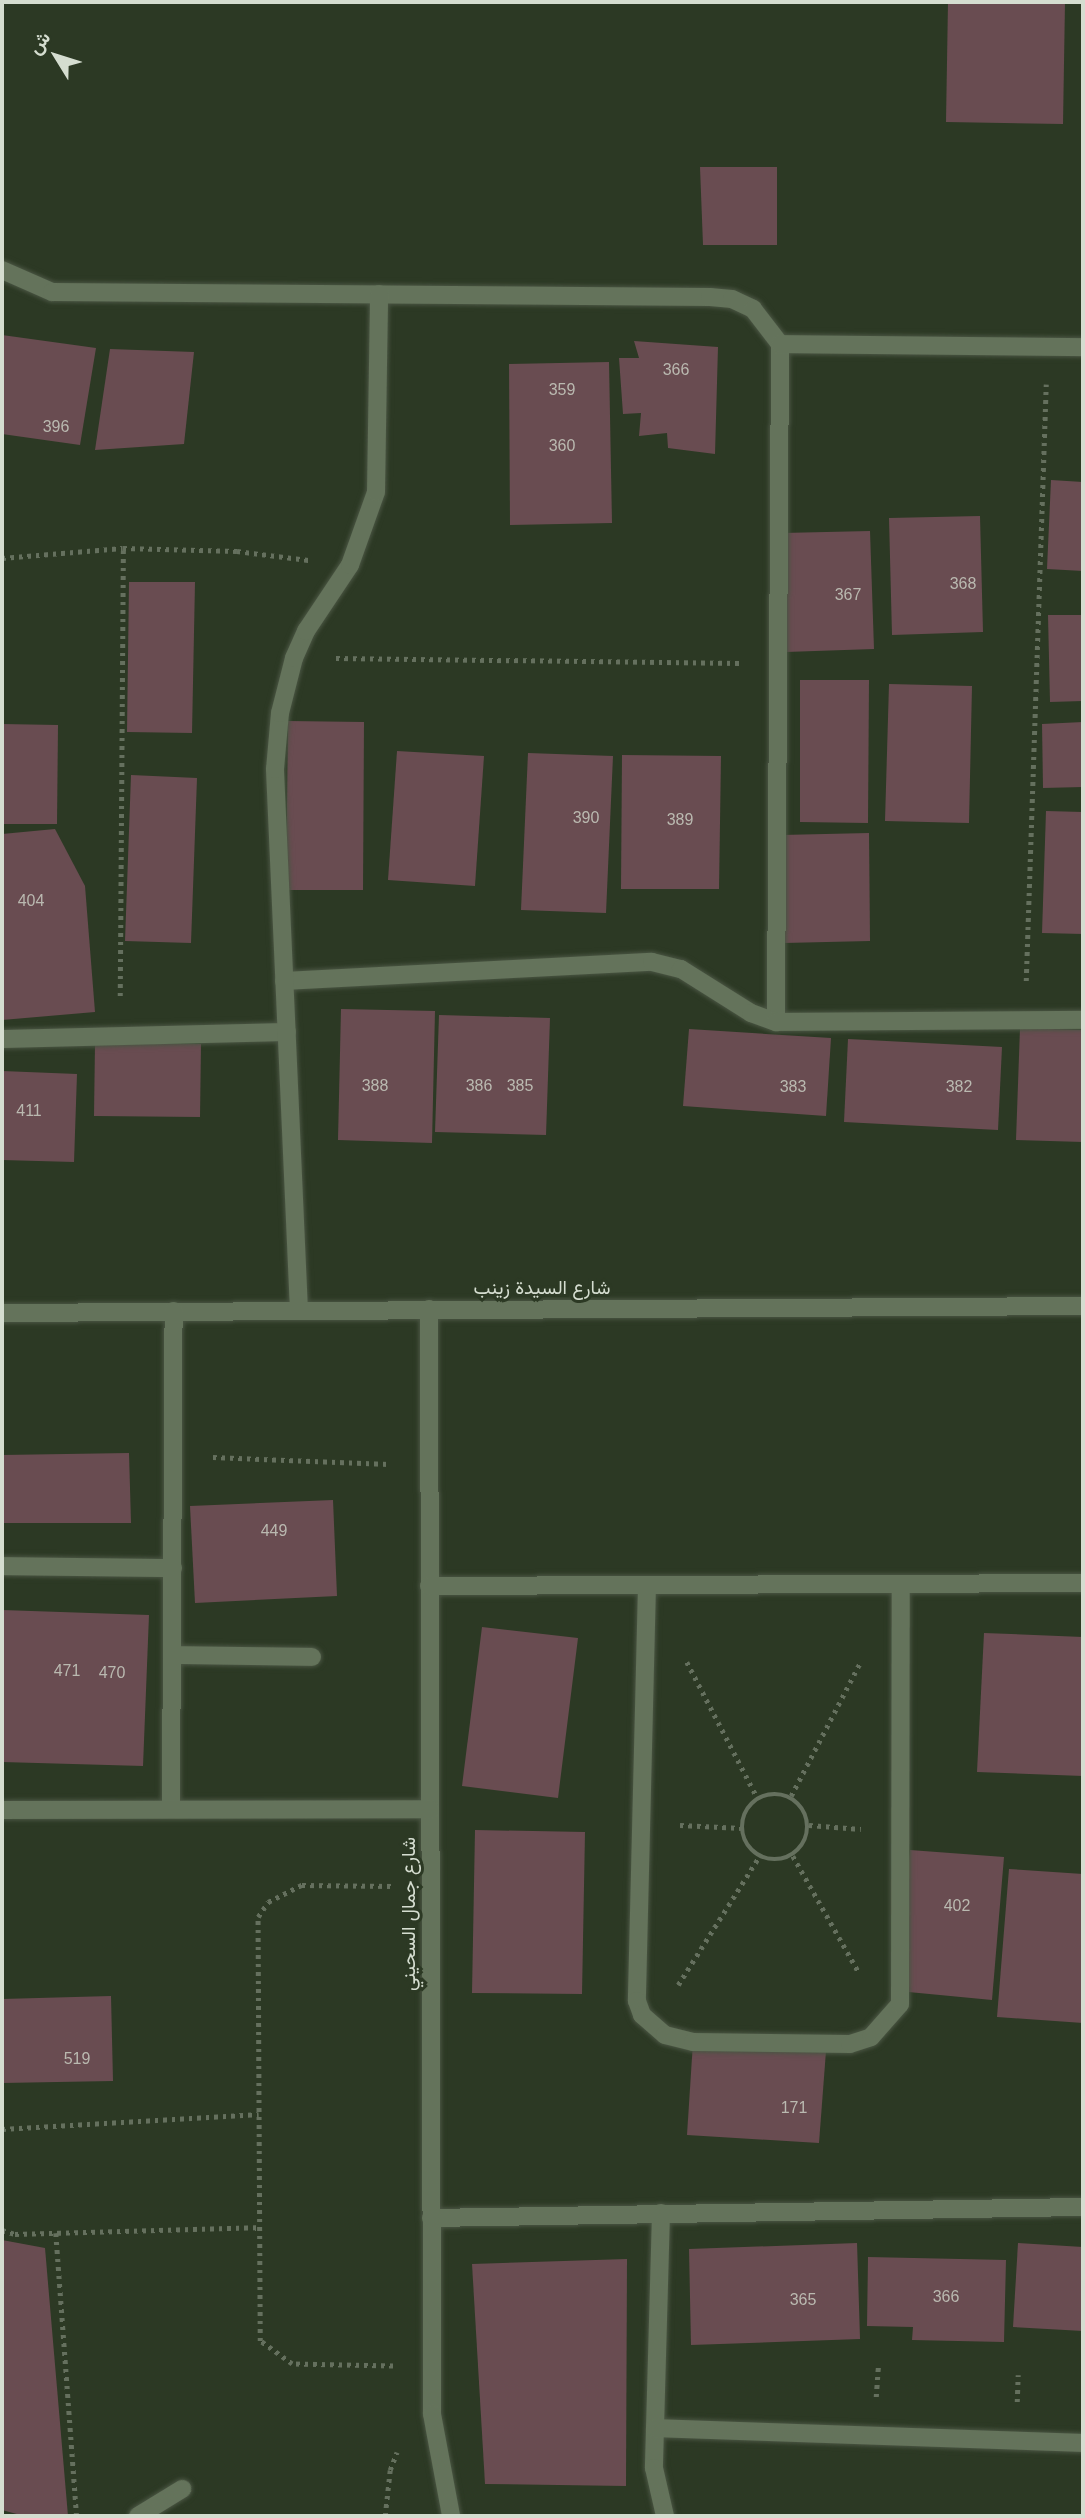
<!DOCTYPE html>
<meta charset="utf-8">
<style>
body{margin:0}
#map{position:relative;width:1085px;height:2518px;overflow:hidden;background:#2c3924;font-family:Arial,Vazirmatn,sans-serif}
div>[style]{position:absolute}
.building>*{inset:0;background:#694c51}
.path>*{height:4.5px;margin-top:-2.25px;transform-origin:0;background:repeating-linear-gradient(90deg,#65705e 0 3.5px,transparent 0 8.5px)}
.path>.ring{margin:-2.25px;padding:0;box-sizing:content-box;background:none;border:4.5px solid #65705e;border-radius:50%}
.roads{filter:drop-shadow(0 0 2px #4a5543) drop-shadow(0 0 2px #4a5543)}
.minor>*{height:18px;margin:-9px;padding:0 9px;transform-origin:9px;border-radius:9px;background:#64735b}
span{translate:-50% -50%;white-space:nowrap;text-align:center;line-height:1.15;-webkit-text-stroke:6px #2c3924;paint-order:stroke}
.number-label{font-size:16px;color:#bab9b0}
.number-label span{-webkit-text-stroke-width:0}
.street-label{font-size:19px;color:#d5ddd0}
.frame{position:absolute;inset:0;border:4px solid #d5ddd0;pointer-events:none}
.north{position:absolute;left:21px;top:21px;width:70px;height:70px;-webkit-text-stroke:5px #2c3924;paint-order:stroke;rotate:308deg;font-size:19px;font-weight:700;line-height:28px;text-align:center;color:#d5ddd0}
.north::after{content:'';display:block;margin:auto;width:24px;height:32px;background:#d5ddd0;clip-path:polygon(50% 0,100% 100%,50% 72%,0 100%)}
</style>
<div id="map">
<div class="building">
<div style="clip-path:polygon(948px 2px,1065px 2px,1063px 124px,946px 122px)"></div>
<div style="clip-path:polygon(700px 167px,777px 167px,777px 245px,703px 245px)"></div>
<div style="clip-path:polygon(2px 335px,96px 348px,80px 445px,2px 434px)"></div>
<div style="clip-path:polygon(634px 341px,718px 347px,715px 454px,668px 448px,667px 433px,639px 436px,641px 413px,623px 414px,619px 358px,639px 358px)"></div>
<div style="clip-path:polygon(110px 349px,194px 352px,184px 444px,95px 450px)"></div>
<div style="clip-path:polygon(609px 362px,612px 523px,510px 525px,509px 364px)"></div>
<div style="clip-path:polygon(1051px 480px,1083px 482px,1083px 571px,1047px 569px)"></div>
<div style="clip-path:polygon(980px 516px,983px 632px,892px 635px,889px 518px)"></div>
<div style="clip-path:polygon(870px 531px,874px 649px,786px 652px,782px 533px)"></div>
<div style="clip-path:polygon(129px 582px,195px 582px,192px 733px,127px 732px)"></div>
<div style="clip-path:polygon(1048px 615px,1083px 615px,1083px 701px,1050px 702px)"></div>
<div style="clip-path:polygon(800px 680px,869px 680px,868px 823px,800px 822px)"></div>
<div style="clip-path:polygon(889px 684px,972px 686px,969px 823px,885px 821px)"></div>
<div style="clip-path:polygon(288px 721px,364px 722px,363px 890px,286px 890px)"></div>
<div style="clip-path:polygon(1083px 722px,1083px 787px,1043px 788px,1042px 724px)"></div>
<div style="clip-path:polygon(2px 724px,58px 725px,57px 824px,2px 824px)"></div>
<div style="clip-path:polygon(397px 751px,484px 756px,475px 886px,388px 880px)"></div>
<div style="clip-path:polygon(528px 753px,613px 756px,606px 913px,521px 910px)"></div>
<div style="clip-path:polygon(622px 755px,721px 756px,719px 889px,621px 889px)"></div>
<div style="clip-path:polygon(131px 775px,197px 778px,191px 943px,125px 941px)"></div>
<div style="clip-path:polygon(1046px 811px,1083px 812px,1083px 934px,1042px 933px)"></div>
<div style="clip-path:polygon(55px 829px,85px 886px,95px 1012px,2px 1020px,2px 834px)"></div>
<div style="clip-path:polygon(869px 833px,870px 941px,784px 943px,781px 835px)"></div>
<div style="clip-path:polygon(341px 1009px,435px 1011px,432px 1143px,338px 1140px)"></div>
<div style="clip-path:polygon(439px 1015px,550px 1018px,546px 1135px,435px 1132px)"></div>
<div style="clip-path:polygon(1020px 1028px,1083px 1030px,1083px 1142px,1016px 1140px)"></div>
<div style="clip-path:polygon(689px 1029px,831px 1038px,826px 1116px,683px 1106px)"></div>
<div style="clip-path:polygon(848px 1039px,1002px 1047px,998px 1130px,844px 1122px)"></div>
<div style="clip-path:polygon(95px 1044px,201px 1044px,200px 1117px,94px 1116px)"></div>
<div style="clip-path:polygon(2px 1071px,77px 1074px,74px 1162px,2px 1160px)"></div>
<div style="clip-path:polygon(129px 1453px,131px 1523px,2px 1523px,2px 1455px)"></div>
<div style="clip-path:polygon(333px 1500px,337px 1596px,195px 1603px,190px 1506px)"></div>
<div style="clip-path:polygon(2px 1610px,149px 1615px,143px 1766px,2px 1762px)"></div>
<div style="clip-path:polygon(482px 1627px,578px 1638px,558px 1798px,462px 1786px)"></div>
<div style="clip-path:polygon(984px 1633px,1083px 1637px,1083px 1776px,977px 1772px)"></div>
<div style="clip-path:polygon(475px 1830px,585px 1832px,582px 1994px,472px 1993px)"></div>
<div style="clip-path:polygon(910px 1850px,1004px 1857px,992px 2000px,898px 1991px)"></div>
<div style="clip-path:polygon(1009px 1869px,1083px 1874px,1083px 2023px,997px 2017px)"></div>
<div style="clip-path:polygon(111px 1996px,113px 2081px,2px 2083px,2px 1999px)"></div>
<div style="clip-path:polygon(693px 2042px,826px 2051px,819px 2143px,687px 2135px)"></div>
<div style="clip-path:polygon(2px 2240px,45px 2248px,68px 2516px,24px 2516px,2px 2510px)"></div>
<div style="clip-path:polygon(857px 2243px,860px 2339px,691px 2345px,689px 2249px)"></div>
<div style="clip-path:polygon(1018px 2243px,1083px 2247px,1083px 2331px,1013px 2327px)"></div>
<div style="clip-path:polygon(868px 2257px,1006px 2260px,1004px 2342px,912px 2340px,913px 2327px,867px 2326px)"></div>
<div style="clip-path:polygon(627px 2259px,626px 2486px,485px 2484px,472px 2264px)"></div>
</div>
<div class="path">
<div style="left:2px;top:558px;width:121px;rotate:-4.7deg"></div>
<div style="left:123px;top:548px;width:114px;rotate:1.5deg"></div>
<div style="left:237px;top:551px;width:72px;rotate:7.2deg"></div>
<div style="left:336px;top:658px;width:404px;rotate:0.7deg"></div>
<div style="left:1026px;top:981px;width:597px;rotate:-88.08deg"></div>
<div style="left:120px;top:996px;width:448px;rotate:-89.6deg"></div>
<div style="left:213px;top:1457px;width:176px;rotate:2.3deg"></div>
<div style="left:687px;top:1662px;width:152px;rotate:62.6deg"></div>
<div class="ring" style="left:742px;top:1794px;width:61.5px;height:61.5px"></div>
<div style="left:791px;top:1796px;width:150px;rotate:-62.6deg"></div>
<div style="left:680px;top:1825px;width:62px;rotate:2.8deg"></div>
<div style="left:809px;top:1825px;width:52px;rotate:4.4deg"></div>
<div style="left:793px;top:1856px;width:132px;rotate:60.5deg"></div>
<div style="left:678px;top:1985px;width:151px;rotate:-57.7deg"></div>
<div style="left:2px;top:2129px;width:257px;rotate:-3.3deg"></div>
<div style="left:2px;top:2230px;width:14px;rotate:17deg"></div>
<div style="left:15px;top:2234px;width:244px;rotate:-1.6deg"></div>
<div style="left:56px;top:2233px;width:284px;rotate:85.8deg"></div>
<div style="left:393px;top:2366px;width:101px;rotate:-178.9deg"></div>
<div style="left:292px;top:2364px;width:39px;rotate:-144deg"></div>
<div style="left:260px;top:2341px;width:424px;rotate:-90.3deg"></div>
<div style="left:258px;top:1917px;width:18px;rotate:-56deg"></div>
<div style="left:268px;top:1902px;width:38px;rotate:-27deg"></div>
<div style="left:302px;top:1885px;width:91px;rotate:0.6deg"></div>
<div style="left:876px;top:2397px;width:30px;rotate:-86deg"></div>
<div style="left:1017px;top:2402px;width:27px;rotate:-88deg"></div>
<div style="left:385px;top:2516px;width:46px;rotate:-83.8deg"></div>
<div style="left:390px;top:2470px;width:19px;rotate:-69deg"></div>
</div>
<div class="roads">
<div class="minor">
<div style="left:2px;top:270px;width:55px;rotate:23.7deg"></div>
<div style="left:52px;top:292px;width:658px;rotate:0.44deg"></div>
<div style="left:710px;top:297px;width:22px;rotate:5deg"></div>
<div style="left:732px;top:299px;width:23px;rotate:25deg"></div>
<div style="left:753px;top:309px;width:44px;rotate:52.4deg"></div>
<div style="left:780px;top:344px;width:678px;rotate:90.34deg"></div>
<div style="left:780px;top:344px;width:303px;rotate:0.6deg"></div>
<div style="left:284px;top:981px;width:368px;rotate:-3deg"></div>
<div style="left:652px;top:962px;width:30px;rotate:14deg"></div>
<div style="left:681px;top:969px;width:83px;rotate:32.2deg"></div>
<div style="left:751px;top:1013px;width:27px;rotate:20deg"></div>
<div style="left:776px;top:1022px;width:307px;rotate:-0.4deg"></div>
<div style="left:2px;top:1039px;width:285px;rotate:-1.4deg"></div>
<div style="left:429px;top:1309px;width:1105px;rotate:89.84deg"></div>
<div style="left:432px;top:2414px;width:104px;rotate:79.4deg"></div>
<div style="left:299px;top:1311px;width:543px;rotate:-92.54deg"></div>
<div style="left:275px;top:769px;width:56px;rotate:-84.9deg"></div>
<div style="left:280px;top:713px;width:57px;rotate:-75.7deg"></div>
<div style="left:294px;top:658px;width:30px;rotate:-66deg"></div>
<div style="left:306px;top:631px;width:79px;rotate:-56.3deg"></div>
<div style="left:350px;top:565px;width:77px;rotate:-70.4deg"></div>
<div style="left:376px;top:492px;width:198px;rotate:-89.1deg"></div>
<div style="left:2px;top:1313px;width:1081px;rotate:-0.37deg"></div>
<div style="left:2px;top:1566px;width:171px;rotate:0.7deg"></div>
<div style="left:647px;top:1585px;width:416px;rotate:91.4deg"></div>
<div style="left:637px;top:2001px;width:15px;rotate:70deg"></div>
<div style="left:642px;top:2015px;width:30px;rotate:41deg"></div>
<div style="left:665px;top:2035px;width:29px;rotate:14deg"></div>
<div style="left:693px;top:2042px;width:157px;rotate:0.7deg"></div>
<div style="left:850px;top:2044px;width:22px;rotate:-18deg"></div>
<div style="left:871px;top:2037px;width:44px;rotate:-48.7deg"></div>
<div style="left:900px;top:2004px;width:419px;rotate:-89.9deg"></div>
<div style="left:429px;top:1586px;width:654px;rotate:-0.26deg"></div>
<div style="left:172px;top:1655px;width:140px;rotate:0.8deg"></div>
<div style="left:171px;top:1809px;width:498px;rotate:-89.7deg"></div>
<div style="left:2px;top:1810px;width:428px;rotate:-0.1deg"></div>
<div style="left:661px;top:2213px;width:255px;rotate:91.6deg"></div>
<div style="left:654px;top:2468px;width:49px;rotate:77.1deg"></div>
<div style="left:431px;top:2218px;width:652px;rotate:-0.97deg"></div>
<div style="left:655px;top:2428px;width:428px;rotate:2deg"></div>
<div style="left:138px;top:2516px;width:52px;rotate:-31.5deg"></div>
</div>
</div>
<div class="number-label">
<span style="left:676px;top:370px">366</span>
<span style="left:562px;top:390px">359</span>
<span style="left:56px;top:427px">396</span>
<span style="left:562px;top:446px">360</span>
<span style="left:963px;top:584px">368</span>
<span style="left:848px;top:595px">367</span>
<span style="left:586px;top:818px">390</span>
<span style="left:680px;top:820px">389</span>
<span style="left:31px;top:901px">404</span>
<span style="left:375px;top:1086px">388</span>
<span style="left:479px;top:1086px">386</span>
<span style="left:520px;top:1086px">385</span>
<span style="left:793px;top:1087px">383</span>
<span style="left:959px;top:1087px">382</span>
<span style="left:29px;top:1111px">411</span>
<span style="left:274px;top:1531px">449</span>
<span style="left:67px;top:1671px">471</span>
<span style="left:112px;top:1673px">470</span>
<span style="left:957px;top:1906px">402</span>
<span style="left:77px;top:2059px">519</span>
<span style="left:794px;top:2108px">171</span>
<span style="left:946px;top:2297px">366</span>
<span style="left:803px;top:2300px">365</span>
</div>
<div class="street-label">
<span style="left:542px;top:1288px">شارع السيدة زينب</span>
<span style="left:409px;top:1914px;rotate:-90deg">شارع جمال السحيني</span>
</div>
<div class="frame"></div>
<div class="north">ش</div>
</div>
